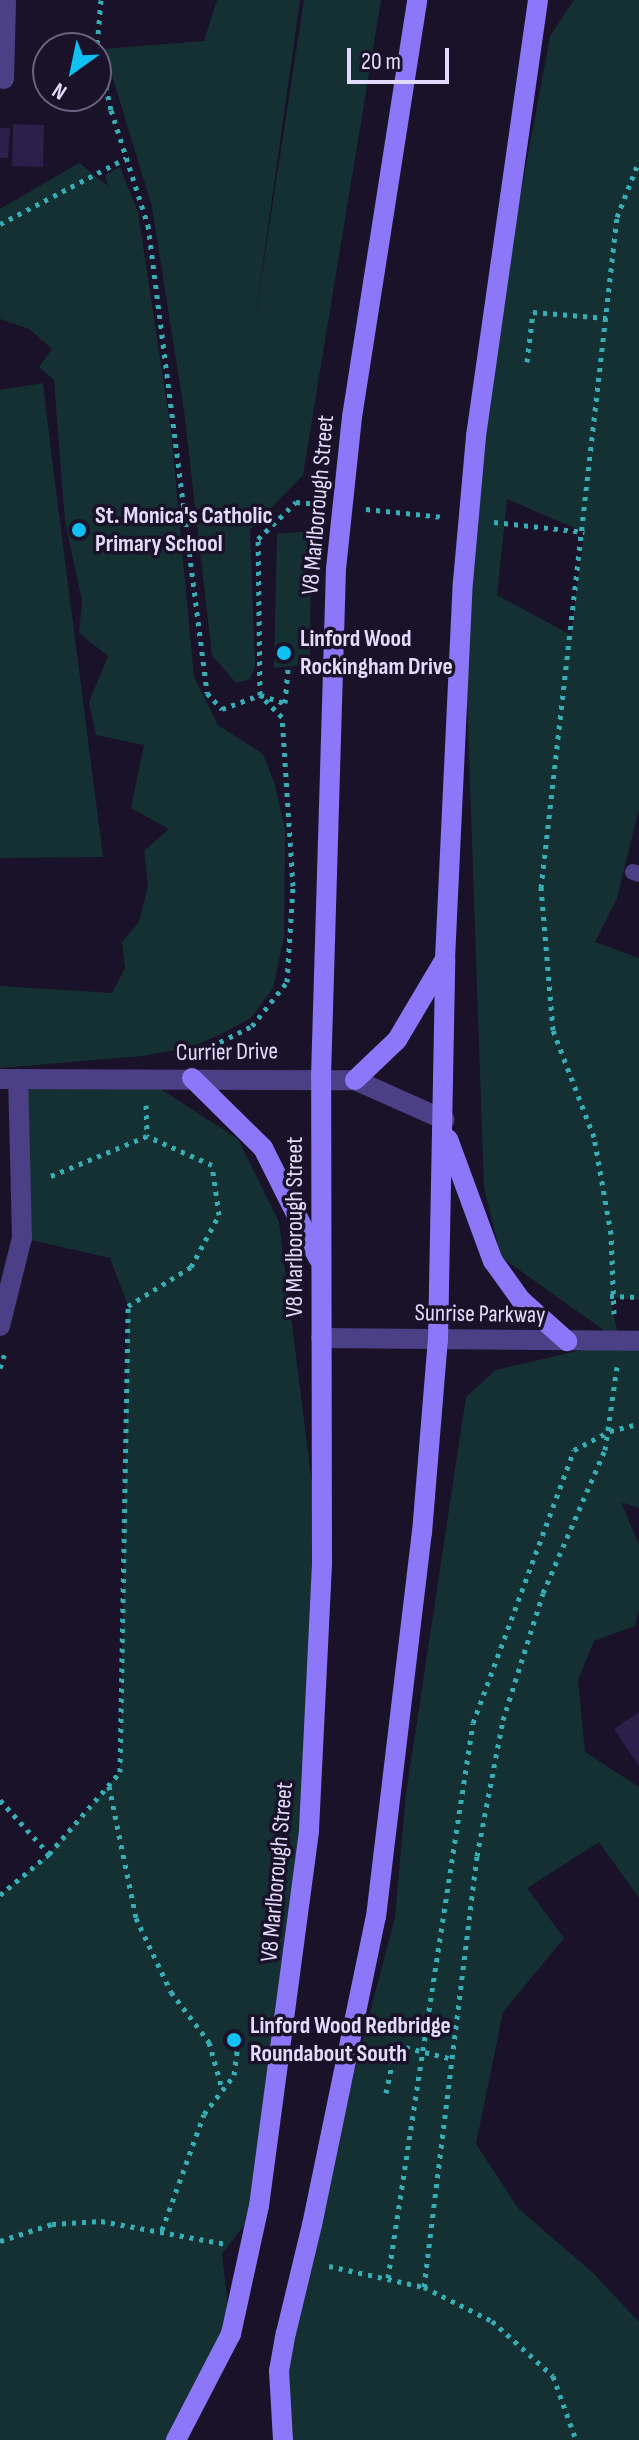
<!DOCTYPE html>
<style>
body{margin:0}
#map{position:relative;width:639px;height:2440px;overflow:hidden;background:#191229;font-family:"Sofia Sans Condensed",sans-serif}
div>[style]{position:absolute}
.green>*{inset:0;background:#153032}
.building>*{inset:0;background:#2d1f49}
.path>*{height:5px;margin-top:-2.5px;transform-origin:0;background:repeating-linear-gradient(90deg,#37adb6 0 4px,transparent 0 10px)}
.lane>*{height:16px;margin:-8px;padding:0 8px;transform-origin:8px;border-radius:8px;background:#4b3f85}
.street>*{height:20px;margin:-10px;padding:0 10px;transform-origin:10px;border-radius:10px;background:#4b3f85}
.secondary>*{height:20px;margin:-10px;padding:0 10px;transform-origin:10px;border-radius:10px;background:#8b77f8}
.secondary-bridge>*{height:20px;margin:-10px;padding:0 10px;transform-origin:10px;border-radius:10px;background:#8b77f8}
.dots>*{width:22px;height:22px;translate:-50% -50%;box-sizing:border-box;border:4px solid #191229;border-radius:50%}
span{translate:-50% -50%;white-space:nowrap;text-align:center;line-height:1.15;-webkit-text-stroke:7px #191229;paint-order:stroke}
.street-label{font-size:24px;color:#e3dbfd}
.poi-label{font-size:24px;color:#e3dbfd;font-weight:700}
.left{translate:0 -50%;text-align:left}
.north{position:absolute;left:32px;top:32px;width:80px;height:80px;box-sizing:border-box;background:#191229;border:2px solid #6a627e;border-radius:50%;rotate:213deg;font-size:22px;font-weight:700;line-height:32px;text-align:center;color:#e3dbfd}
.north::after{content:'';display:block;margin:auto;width:28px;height:36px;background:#11c0f3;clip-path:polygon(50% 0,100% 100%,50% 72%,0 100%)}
.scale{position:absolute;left:347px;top:48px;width:102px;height:36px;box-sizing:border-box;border:4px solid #e3dbfd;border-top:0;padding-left:10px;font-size:24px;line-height:28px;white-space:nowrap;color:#e3dbfd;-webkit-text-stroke:6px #191229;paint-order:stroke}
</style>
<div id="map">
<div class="green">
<div style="clip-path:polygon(217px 0,300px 0,255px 319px,304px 0,381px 0,303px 475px,250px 530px,255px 667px,250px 679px,236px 683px,212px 655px,184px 411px,152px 207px,104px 49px,204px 41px)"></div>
<div style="clip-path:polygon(evenodd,574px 0,639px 0,639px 809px,617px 898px,595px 942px,639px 958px,639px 1300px,610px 1297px,619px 1341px,639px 1341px,639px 1508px,621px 1502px,639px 1545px,639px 1609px,635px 1626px,594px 1641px,578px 1680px,585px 1752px,639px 1787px,639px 1898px,599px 1842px,527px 1888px,564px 1938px,503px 2012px,476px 2144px,518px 2208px,593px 2273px,639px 2322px,639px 2440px,283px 2440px,286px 2333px,395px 1917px,406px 1794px,466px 1397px,496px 1370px,619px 1341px,501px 1257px,484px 1188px,463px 582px,476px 436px,550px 36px,574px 0,507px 499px,584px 532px,571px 635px,497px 595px,507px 499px)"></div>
<div style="clip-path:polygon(79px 163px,108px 186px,105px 175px,120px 167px,138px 212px,171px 431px,194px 677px,218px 725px,263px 754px,275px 785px,285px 829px,284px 937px,273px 988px,251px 1018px,221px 1034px,191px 1047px,143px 1056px,0 1068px,0 986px,112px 993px,125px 968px,122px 942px,139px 922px,148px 886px,144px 851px,169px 829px,131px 808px,144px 745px,96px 735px,89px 702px,108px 656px,79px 633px,82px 600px,65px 522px,54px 380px,39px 367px,52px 349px,29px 329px,0 319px,0 209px)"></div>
<div style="clip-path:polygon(43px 383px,53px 467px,103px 857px,0 858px,0 390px)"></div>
<div style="clip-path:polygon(311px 531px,310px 664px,274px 668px,277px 534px)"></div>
<div style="clip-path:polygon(18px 1079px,145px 1079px,238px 1139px,279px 1222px,322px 1562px,309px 1830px,259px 2206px,222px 2254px,231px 2334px,176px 2440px,0 2440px,0 1895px,49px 1854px,120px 1772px,128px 1306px,110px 1258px,22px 1238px)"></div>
</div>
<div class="building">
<div style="clip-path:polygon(13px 124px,44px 125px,43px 167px,12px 166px)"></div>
<div style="clip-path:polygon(0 128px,10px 128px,8px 158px,0 158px)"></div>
<div style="clip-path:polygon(639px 1712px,639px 1766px,614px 1729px)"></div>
</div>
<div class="path">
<div style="left:101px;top:0;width:47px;rotate:94.9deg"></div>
<div style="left:97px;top:47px;width:65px;rotate:77.5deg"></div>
<div style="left:111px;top:110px;width:121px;rotate:72.2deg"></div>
<div style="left:148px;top:225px;width:472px;rotate:82.8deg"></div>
<div style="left:207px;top:693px;width:22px;rotate:47deg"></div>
<div style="left:222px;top:709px;width:40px;rotate:-20.2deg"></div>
<div style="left:260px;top:695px;width:26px;rotate:18deg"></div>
<div style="left:285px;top:703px;width:34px;rotate:-85deg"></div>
<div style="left:0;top:224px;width:142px;rotate:-27.6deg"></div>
<div style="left:527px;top:362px;width:50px;rotate:-83.2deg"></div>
<div style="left:533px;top:312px;width:74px;rotate:4.6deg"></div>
<div style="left:366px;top:509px;width:78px;rotate:5.9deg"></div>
<div style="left:494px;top:522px;width:91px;rotate:6.3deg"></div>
<div style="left:202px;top:1051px;width:56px;rotate:-26.6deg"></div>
<div style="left:252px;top:1026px;width:56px;rotate:-51.5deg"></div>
<div style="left:287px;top:982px;width:96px;rotate:-86.4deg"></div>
<div style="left:293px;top:886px;width:169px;rotate:-93.7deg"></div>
<div style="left:282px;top:717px;width:31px;rotate:-135deg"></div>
<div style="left:260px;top:695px;width:156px;rotate:-90.7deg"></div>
<div style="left:258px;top:539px;width:53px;rotate:-44.2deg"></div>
<div style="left:296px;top:502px;width:21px;rotate:5deg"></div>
<div style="left:146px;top:1105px;width:31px;rotate:88deg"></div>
<div style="left:610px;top:1296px;width:29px;rotate:2deg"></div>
<div style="left:614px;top:1314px;width:80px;rotate:-92.1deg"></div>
<div style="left:611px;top:1234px;width:98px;rotate:-99.9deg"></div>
<div style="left:594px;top:1137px;width:115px;rotate:-111deg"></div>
<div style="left:553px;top:1030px;width:143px;rotate:-94.8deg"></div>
<div style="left:541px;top:888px;width:675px;rotate:-83.54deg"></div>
<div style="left:617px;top:217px;width:60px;rotate:-68.6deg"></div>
<div style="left:0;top:1368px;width:19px;rotate:-72deg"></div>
<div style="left:109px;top:1786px;width:135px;rotate:78.4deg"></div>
<div style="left:136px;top:1918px;width:82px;rotate:64.7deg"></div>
<div style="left:171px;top:1992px;width:63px;rotate:52.8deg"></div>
<div style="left:209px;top:2042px;width:45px;rotate:74.4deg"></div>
<div style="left:0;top:1800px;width:73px;rotate:47.8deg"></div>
<div style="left:0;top:1895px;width:64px;rotate:-39.9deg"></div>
<div style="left:49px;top:1854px;width:108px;rotate:-49.1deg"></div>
<div style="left:120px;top:1772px;width:466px;rotate:-89deg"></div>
<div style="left:128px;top:1306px;width:74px;rotate:-31.8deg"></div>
<div style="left:191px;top:1267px;width:59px;rotate:-61.7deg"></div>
<div style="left:219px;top:1215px;width:50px;rotate:-98deg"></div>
<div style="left:212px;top:1165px;width:71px;rotate:-156deg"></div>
<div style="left:147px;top:1136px;width:109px;rotate:157.4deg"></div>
<div style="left:386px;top:2093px;width:49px;rotate:-78.2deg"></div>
<div style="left:396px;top:2045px;width:55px;rotate:13.8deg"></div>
<div style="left:162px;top:2230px;width:123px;rotate:-70.1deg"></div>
<div style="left:204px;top:2114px;width:49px;rotate:-52.4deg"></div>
<div style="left:234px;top:2075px;width:46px;rotate:-82.6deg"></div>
<div style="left:0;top:2241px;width:55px;rotate:-18.1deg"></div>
<div style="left:52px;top:2224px;width:49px;rotate:-3.5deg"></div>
<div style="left:101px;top:2221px;width:127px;rotate:10.4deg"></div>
<div style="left:329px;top:2266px;width:97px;rotate:12.5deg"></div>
<div style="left:424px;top:2287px;width:76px;rotate:26.6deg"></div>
<div style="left:492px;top:2321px;width:82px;rotate:42deg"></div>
<div style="left:553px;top:2376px;width:68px;rotate:70.2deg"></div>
<div style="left:388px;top:2278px;width:561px;rotate:-81.29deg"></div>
<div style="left:473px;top:1723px;width:291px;rotate:-69.7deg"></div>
<div style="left:574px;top:1450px;width:41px;rotate:-27.8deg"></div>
<div style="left:610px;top:1431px;width:30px;rotate:-14deg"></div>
<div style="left:424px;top:2287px;width:434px;rotate:-83deg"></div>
<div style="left:477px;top:1856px;width:138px;rotate:-79.2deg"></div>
<div style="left:503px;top:1720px;width:133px;rotate:-72.5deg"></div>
<div style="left:543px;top:1593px;width:156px;rotate:-66.6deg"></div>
<div style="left:605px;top:1450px;width:84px;rotate:-81.8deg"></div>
</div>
<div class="lane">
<div style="left:633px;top:872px;width:6px;rotate:18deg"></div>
</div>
<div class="street">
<div style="left:4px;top:79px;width:79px;rotate:-88.5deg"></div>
<div style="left:0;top:1079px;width:355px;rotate:0.2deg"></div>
<div style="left:355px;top:1080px;width:98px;rotate:24deg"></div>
<div style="left:0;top:1326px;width:91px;rotate:-76deg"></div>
<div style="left:22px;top:1238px;width:159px;rotate:-91.4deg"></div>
<div style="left:321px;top:1338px;width:318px;rotate:0.5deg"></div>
</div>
<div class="secondary">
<div style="left:352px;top:417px;width:422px;rotate:-81.1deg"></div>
<div style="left:476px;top:436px;width:440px;rotate:-81.9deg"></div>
<div style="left:192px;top:1078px;width:100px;rotate:44.6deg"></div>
<div style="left:263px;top:1148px;width:123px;rotate:63.4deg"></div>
<div style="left:355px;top:1080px;width:58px;rotate:-43.6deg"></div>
<div style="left:397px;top:1040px;width:94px;rotate:-59.3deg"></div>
<div style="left:448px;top:1139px;width:130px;rotate:69.8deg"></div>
<div style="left:493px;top:1261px;width:48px;rotate:54.3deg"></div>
<div style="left:521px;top:1300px;width:62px;rotate:41.7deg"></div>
<div style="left:259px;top:2206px;width:379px;rotate:-82.4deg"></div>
<div style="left:309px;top:1830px;width:268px;rotate:-87.2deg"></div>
<div style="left:322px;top:1562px;width:485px;rotate:-90.1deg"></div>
<div style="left:321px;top:1077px;width:508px;rotate:-88.31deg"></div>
<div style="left:312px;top:2225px;width:315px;rotate:-78.3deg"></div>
<div style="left:376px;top:1917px;width:387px;rotate:-83.2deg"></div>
<div style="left:422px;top:1533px;width:194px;rotate:-85.3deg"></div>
<div style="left:438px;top:1340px;width:381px;rotate:-88.9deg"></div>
<div style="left:445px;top:959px;width:377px;rotate:-87.3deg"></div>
<div style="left:176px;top:2440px;width:119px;rotate:-62.6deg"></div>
<div style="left:283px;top:2440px;width:69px;rotate:-93.3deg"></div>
<div style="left:279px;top:2371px;width:39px;rotate:-80deg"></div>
</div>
<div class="secondary-bridge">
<div style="left:336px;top:569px;width:153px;rotate:-84deg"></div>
<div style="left:463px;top:582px;width:147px;rotate:-84.9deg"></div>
<div style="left:286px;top:2333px;width:111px;rotate:-76.5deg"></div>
<div style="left:231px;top:2334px;width:131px;rotate:-77.7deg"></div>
</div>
<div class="dots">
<div style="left:79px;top:530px;background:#11c0f3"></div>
<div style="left:284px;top:653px;background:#11c0f3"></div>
<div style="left:234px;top:2040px;background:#11c0f3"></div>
</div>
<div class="street-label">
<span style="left:318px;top:505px;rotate:-85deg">V8 Marlborough Street</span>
<span style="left:227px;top:1052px;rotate:-1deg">Currier Drive</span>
<span style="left:295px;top:1227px;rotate:-90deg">V8 Marlborough Street</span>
<span style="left:480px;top:1314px;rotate:1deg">Sunrise Parkway</span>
<span style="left:277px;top:1872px;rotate:-85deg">V8 Marlborough Street</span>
</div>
<div class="poi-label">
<span class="left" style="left:95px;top:530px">St. Monica's Catholic<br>Primary School</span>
<span class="left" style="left:300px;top:653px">Linford Wood<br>Rockingham Drive</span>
<span class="left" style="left:250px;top:2040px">Linford Wood Redbridge<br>Roundabout South</span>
</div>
<div class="north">N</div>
<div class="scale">20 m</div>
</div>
